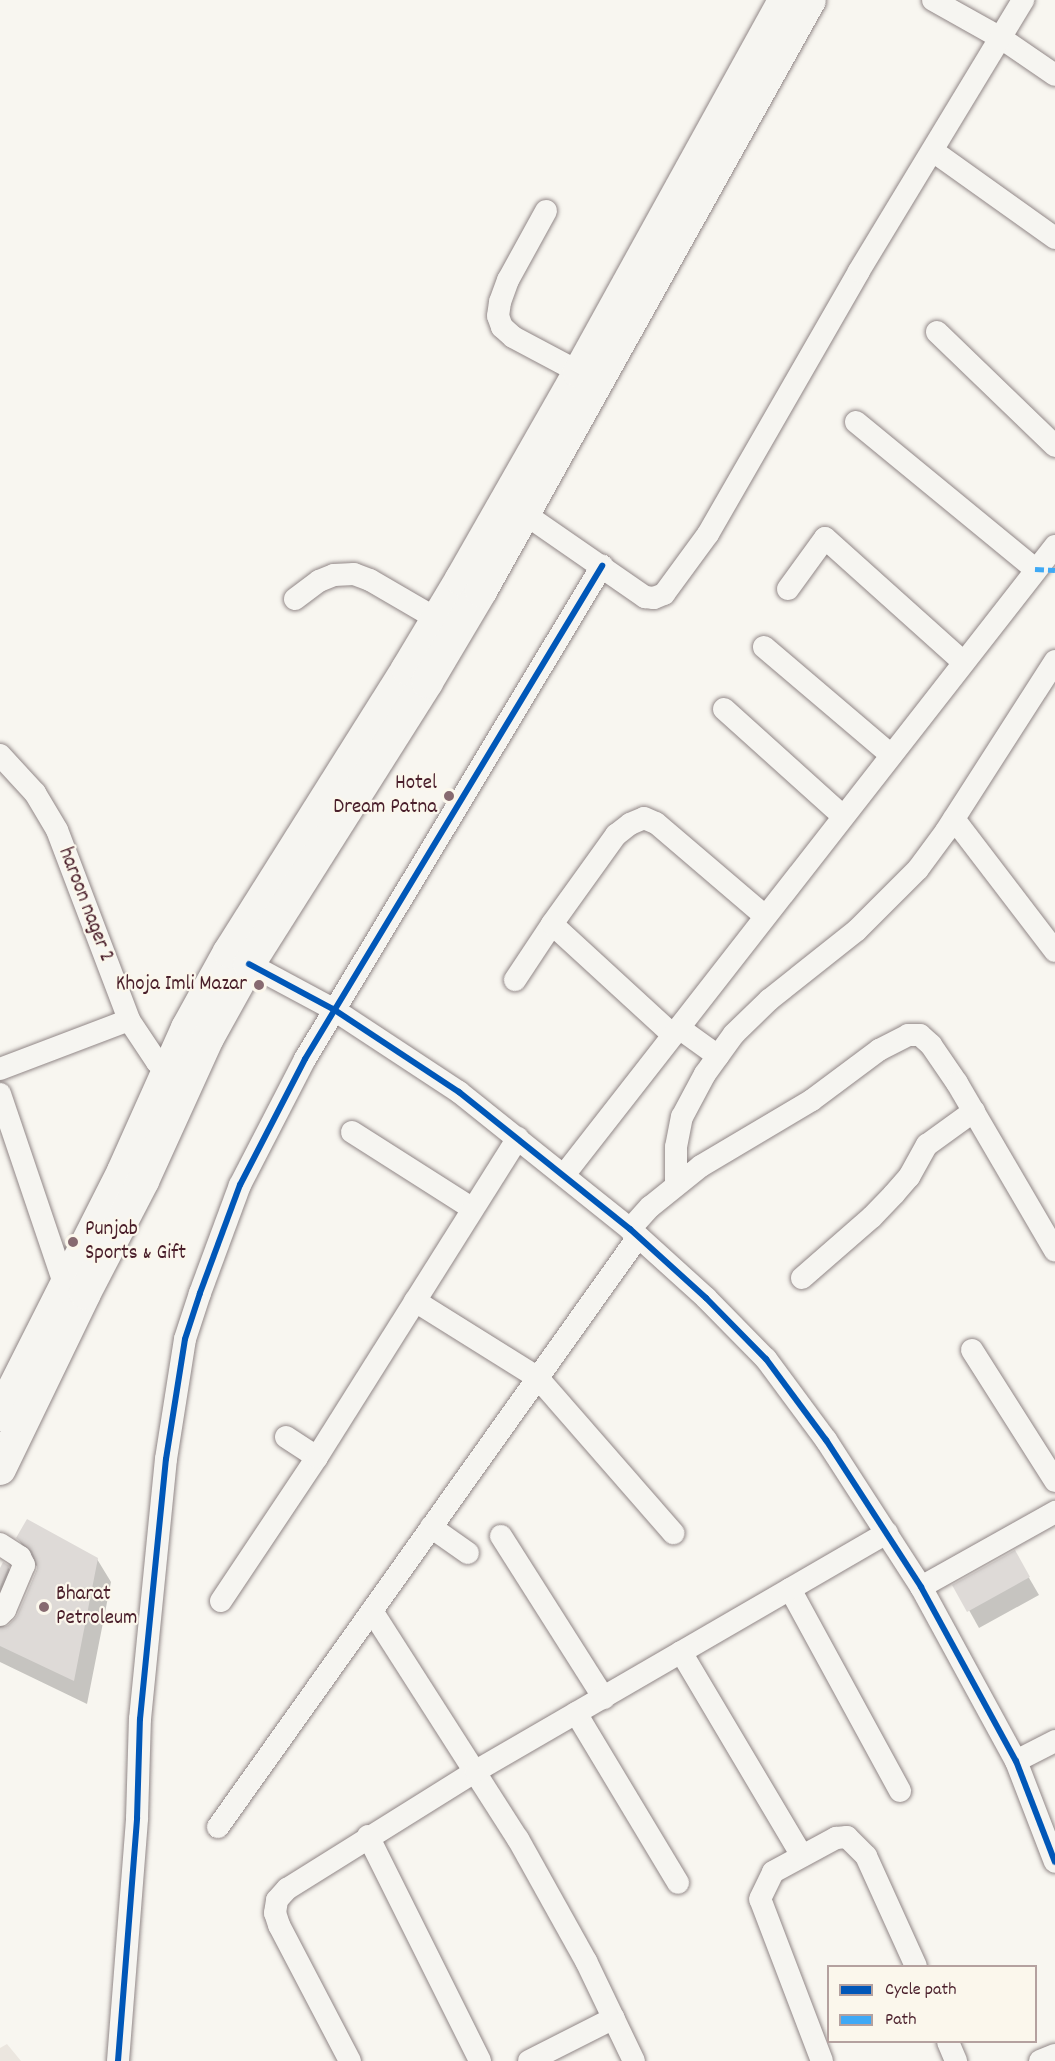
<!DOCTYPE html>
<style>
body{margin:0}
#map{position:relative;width:1055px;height:2061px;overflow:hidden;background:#f8f6f0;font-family:Dekko,sans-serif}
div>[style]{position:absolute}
.built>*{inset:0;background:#ebe6df}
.shadow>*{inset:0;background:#0003}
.building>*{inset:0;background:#dedad7}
.roads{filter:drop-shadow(0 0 2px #918787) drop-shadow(0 0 2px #918787)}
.minor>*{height:22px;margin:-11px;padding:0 11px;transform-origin:11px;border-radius:11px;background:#f6f5f1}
.highway>*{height:32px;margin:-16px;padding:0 16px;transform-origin:16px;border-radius:16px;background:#f6f5f1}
.quiet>*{height:4.5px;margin-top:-2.25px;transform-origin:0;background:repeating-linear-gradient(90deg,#3fa9f5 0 9px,transparent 0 13.5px)}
.cycleway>*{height:6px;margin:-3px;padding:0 3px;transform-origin:3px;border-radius:3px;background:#0057b8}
.dots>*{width:16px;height:16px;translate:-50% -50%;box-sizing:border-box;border:3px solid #fbf7ec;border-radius:50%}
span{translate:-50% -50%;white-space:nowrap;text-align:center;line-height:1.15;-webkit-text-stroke:4.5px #fbf7ec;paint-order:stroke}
.poi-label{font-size:21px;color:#4a1f2b}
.right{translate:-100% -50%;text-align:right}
.left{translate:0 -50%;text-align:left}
.street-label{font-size:21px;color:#4a1f2b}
.legend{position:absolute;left:827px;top:1965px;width:210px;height:78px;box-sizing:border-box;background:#fbf7ec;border:2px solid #b4a19f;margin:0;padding:8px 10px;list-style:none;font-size:18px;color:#4a1f2b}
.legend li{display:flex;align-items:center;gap:12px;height:30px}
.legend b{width:30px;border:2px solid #b4a19f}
</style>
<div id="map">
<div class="built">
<div style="clip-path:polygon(7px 2044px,21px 2061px,0 2061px,0 2048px)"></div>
</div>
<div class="shadow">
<div style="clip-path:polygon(18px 1538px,97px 1559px,111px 1582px,87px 1704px,0 1662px,0 1571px,8px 1567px,21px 1591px,2px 1631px,18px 1617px,38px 1567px,32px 1562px)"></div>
<div style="clip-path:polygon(1014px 1552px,1039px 1595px,979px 1628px,955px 1585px)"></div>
</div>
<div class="building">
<div style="clip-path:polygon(27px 1519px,98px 1558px,74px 1681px,0 1646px,0 1628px,9px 1625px,17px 1616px,37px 1570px,37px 1564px,32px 1551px,16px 1538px)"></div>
<div style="clip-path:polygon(1015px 1550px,1030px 1577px,967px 1612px,952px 1585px)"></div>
<div style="clip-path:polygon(3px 1562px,9px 1566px,0 1587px,0 1568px)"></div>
</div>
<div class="roads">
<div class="minor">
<div style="left:933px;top:0;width:78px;rotate:29.2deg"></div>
<div style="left:1001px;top:38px;width:65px;rotate:34.4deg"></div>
<div style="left:933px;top:151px;width:150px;rotate:35.5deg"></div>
<div style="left:546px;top:211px;width:79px;rotate:118.8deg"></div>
<div style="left:508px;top:280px;width:23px;rotate:110deg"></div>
<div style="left:500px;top:302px;width:14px;rotate:98deg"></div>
<div style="left:498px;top:316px;width:12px;rotate:70deg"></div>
<div style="left:502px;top:327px;width:15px;rotate:42deg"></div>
<div style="left:513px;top:337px;width:89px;rotate:28deg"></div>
<div style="left:937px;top:332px;width:164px;rotate:44deg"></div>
<div style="left:856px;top:422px;width:232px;rotate:39.4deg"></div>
<div style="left:525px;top:514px;width:146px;rotate:34.7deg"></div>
<div style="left:645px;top:597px;width:9px;rotate:6deg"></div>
<div style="left:654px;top:598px;width:11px;rotate:-22deg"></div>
<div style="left:664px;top:594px;width:74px;rotate:-53.7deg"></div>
<div style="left:708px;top:534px;width:303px;rotate:-60.1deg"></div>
<div style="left:859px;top:271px;width:317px;rotate:-58.8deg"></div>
<div style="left:788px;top:589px;width:63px;rotate:-54deg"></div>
<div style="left:825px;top:538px;width:186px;rotate:41.9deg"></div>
<div style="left:295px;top:599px;width:30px;rotate:-37deg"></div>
<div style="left:319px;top:581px;width:16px;rotate:-22deg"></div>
<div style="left:334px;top:575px;width:20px;rotate:-3deg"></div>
<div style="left:354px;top:574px;width:17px;rotate:21deg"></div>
<div style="left:370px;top:580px;width:78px;rotate:30.2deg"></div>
<div style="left:764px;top:647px;width:167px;rotate:40.4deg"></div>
<div style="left:724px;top:709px;width:160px;rotate:42deg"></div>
<div style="left:0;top:755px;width:52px;rotate:47.4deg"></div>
<div style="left:35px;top:793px;width:43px;rotate:59.3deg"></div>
<div style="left:57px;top:830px;width:203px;rotate:69.2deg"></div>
<div style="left:129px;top:1020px;width:50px;rotate:56.3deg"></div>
<div style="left:157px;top:1062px;width:14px;rotate:30deg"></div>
<div style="left:169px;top:1069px;width:14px;rotate:17deg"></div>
<div style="left:954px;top:819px;width:166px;rotate:52.6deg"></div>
<div style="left:249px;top:964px;width:95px;rotate:28.2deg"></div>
<div style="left:333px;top:1009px;width:151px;rotate:33.4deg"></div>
<div style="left:459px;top:1092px;width:219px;rotate:38.7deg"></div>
<div style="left:630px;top:1229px;width:103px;rotate:42.2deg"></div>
<div style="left:706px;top:1298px;width:86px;rotate:45.5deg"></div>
<div style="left:766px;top:1359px;width:101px;rotate:53.5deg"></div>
<div style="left:826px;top:1440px;width:175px;rotate:57.1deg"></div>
<div style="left:921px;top:1587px;width:198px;rotate:61.4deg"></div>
<div style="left:1016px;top:1761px;width:108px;rotate:68.9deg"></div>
<div style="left:515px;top:980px;width:67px;rotate:-56.5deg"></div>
<div style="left:679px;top:1028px;width:48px;rotate:35.7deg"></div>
<div style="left:673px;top:1035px;width:164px;rotate:-137.5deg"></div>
<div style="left:552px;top:924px;width:110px;rotate:-54.3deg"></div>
<div style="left:616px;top:835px;width:18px;rotate:-38deg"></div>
<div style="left:630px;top:824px;width:15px;rotate:-23deg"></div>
<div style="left:644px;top:818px;width:13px;rotate:23deg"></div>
<div style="left:656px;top:823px;width:143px;rotate:40.5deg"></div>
<div style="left:0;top:1069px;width:138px;rotate:-20.8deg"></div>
<div style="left:0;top:1094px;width:200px;rotate:71.3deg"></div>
<div style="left:352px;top:1132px;width:143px;rotate:32.5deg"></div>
<div style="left:564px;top:1175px;width:798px;rotate:-52.02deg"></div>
<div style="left:676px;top:1185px;width:38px;rotate:-90deg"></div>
<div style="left:676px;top:1147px;width:31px;rotate:-79deg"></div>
<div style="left:682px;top:1117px;width:49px;rotate:-61.9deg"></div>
<div style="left:705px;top:1074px;width:49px;rotate:-54.1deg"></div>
<div style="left:734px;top:1034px;width:49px;rotate:-44.2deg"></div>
<div style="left:769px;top:1000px;width:112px;rotate:-38.5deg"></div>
<div style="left:857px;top:930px;width:86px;rotate:-45deg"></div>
<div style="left:918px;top:869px;width:47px;rotate:-53.6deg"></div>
<div style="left:946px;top:831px;width:202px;rotate:-57.3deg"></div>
<div style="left:630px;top:1229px;width:30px;rotate:-48deg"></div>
<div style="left:650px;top:1207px;width:65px;rotate:-38.8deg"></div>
<div style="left:701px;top:1166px;width:129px;rotate:-30.7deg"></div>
<div style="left:812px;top:1100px;width:84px;rotate:-36.7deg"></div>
<div style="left:879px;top:1050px;width:33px;rotate:-27deg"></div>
<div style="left:908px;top:1035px;width:12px"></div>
<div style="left:920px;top:1035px;width:15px;rotate:42deg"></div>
<div style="left:931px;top:1045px;width:46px;rotate:55.6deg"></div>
<div style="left:957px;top:1083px;width:194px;rotate:59.7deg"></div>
<div style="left:802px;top:1278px;width:93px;rotate:-41.1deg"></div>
<div style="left:872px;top:1217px;width:32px;rotate:-46deg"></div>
<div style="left:894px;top:1194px;width:23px;rotate:-49deg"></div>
<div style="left:909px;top:1177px;width:37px;rotate:-61deg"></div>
<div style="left:927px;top:1145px;width:58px;rotate:-35.9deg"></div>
<div style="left:415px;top:1301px;width:145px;rotate:32deg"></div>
<div style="left:538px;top:1378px;width:206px;rotate:48.9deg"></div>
<div style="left:972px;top:1350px;width:155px;rotate:57.6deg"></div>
<div style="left:286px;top:1437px;width:37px;rotate:33deg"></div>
<div style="left:431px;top:1527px;width:45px;rotate:35.1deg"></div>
<div style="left:501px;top:1536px;width:192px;rotate:57.6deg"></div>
<div style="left:0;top:1544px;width:24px;rotate:33deg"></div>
<div style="left:20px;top:1557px;width:9px;rotate:63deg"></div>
<div style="left:24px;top:1565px;width:49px;rotate:112.9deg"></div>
<div style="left:5px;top:1610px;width:7px;rotate:135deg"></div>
<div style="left:921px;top:1587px;width:154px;rotate:-29.2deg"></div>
<div style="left:790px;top:1589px;width:230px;rotate:61.4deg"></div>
<div style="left:221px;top:1601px;width:173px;rotate:-56.3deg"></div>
<div style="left:317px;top:1457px;width:377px;rotate:-57.8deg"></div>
<div style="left:372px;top:1611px;width:271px;rotate:57.4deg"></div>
<div style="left:518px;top:1839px;width:140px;rotate:60.9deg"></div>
<div style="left:586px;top:1961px;width:111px;rotate:64.4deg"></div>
<div style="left:681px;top:1652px;width:237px;rotate:59.3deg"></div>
<div style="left:576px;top:1713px;width:198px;rotate:59deg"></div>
<div style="left:1016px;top:1761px;width:44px;rotate:-27.1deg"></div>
<div style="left:218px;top:1827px;width:724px;rotate:-54.55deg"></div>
<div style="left:368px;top:1836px;width:251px;rotate:63.5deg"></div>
<div style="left:948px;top:2042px;width:21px;rotate:67deg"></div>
<div style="left:118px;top:2061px;width:244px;rotate:-85.5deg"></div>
<div style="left:137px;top:1818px;width:99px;rotate:-88.3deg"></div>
<div style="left:140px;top:1719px;width:261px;rotate:-84.3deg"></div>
<div style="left:166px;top:1459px;width:121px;rotate:-81deg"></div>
<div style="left:185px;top:1339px;width:48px;rotate:-71.9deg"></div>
<div style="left:200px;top:1293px;width:115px;rotate:-69.7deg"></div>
<div style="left:240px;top:1185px;width:142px;rotate:-62.7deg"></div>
<div style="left:305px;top:1059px;width:576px;rotate:-58.93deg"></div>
<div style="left:350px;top:2061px;width:153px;rotate:-117.6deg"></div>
<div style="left:279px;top:1925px;width:13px;rotate:-108deg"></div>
<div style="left:275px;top:1913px;width:13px;rotate:-81deg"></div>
<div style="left:277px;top:1900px;width:15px;rotate:-48deg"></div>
<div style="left:287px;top:1889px;width:223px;rotate:-32deg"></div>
<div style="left:476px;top:1771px;width:475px;rotate:-30.1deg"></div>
<div style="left:529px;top:2061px;width:95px;rotate:-26.8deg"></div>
<div style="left:822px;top:2061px;width:173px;rotate:-110.9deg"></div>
<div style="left:760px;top:1899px;width:30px;rotate:-64deg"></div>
<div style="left:773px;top:1872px;width:72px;rotate:-28.4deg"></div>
<div style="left:836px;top:1838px;width:11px;rotate:-5deg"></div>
<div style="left:847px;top:1837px;width:27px;rotate:45deg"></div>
<div style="left:866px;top:1856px;width:121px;rotate:65.6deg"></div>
<div style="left:1040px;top:2061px;width:16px;rotate:-22deg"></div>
</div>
<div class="highway">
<div style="left:0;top:1415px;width:273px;rotate:-63.2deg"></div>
<div style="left:123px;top:1171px;width:157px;rotate:-65.9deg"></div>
<div style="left:187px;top:1028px;width:87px;rotate:-61.1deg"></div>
<div style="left:229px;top:952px;width:334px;rotate:-57.8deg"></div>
<div style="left:407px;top:669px;width:105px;rotate:-59deg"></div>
<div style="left:461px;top:579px;width:238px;rotate:-60.3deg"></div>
<div style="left:579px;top:372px;width:425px;rotate:-61.1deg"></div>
<div style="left:0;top:1469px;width:195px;rotate:-64.2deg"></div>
<div style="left:85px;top:1293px;width:126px;rotate:-62.6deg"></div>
<div style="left:143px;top:1181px;width:157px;rotate:-65.6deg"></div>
<div style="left:208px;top:1038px;width:85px;rotate:-61deg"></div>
<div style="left:249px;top:964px;width:333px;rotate:-57.7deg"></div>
<div style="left:427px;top:682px;width:106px;rotate:-59.3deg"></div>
<div style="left:481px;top:591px;width:676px;rotate:-60.9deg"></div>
</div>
</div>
<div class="quiet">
<div style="left:1035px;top:569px;width:20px;rotate:3deg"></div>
</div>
<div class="cycleway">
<div style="left:249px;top:964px;width:95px;rotate:28.2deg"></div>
<div style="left:333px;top:1009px;width:151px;rotate:33.4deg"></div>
<div style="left:459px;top:1092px;width:219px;rotate:38.7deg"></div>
<div style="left:630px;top:1229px;width:103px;rotate:42.2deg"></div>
<div style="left:706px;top:1298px;width:86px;rotate:45.5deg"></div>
<div style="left:766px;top:1359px;width:101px;rotate:53.5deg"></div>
<div style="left:826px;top:1440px;width:175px;rotate:57.1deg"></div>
<div style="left:921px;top:1587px;width:198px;rotate:61.4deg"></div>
<div style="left:1016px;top:1761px;width:108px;rotate:68.9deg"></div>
<div style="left:118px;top:2061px;width:244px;rotate:-85.5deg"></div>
<div style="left:137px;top:1818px;width:99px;rotate:-88.3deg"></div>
<div style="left:140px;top:1719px;width:261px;rotate:-84.3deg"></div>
<div style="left:166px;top:1459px;width:121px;rotate:-81deg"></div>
<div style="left:185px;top:1339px;width:48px;rotate:-71.9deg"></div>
<div style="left:200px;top:1293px;width:115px;rotate:-69.7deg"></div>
<div style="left:240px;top:1185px;width:142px;rotate:-62.7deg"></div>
<div style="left:305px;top:1059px;width:576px;rotate:-58.93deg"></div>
</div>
<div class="dots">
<div style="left:449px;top:796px;background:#876a70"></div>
<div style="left:259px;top:985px;background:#876a70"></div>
<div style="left:73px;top:1242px;background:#876a70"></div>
<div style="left:44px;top:1607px;background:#876a70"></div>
</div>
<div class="poi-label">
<span class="right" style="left:437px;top:796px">Hotel<br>Dream Patna</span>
<span class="right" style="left:247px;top:985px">Khoja Imli Mazar</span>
<span class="left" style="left:85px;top:1242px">Punjab<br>Sports &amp; Gift</span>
<span class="left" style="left:56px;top:1607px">Bharat<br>Petroleum</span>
</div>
<div class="street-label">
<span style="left:85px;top:905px;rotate:69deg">haroon nager 2</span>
</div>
<ul class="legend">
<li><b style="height:8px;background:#0057b8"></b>Cycle path</li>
<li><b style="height:8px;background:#3fa9f5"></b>Path</li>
</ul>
</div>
